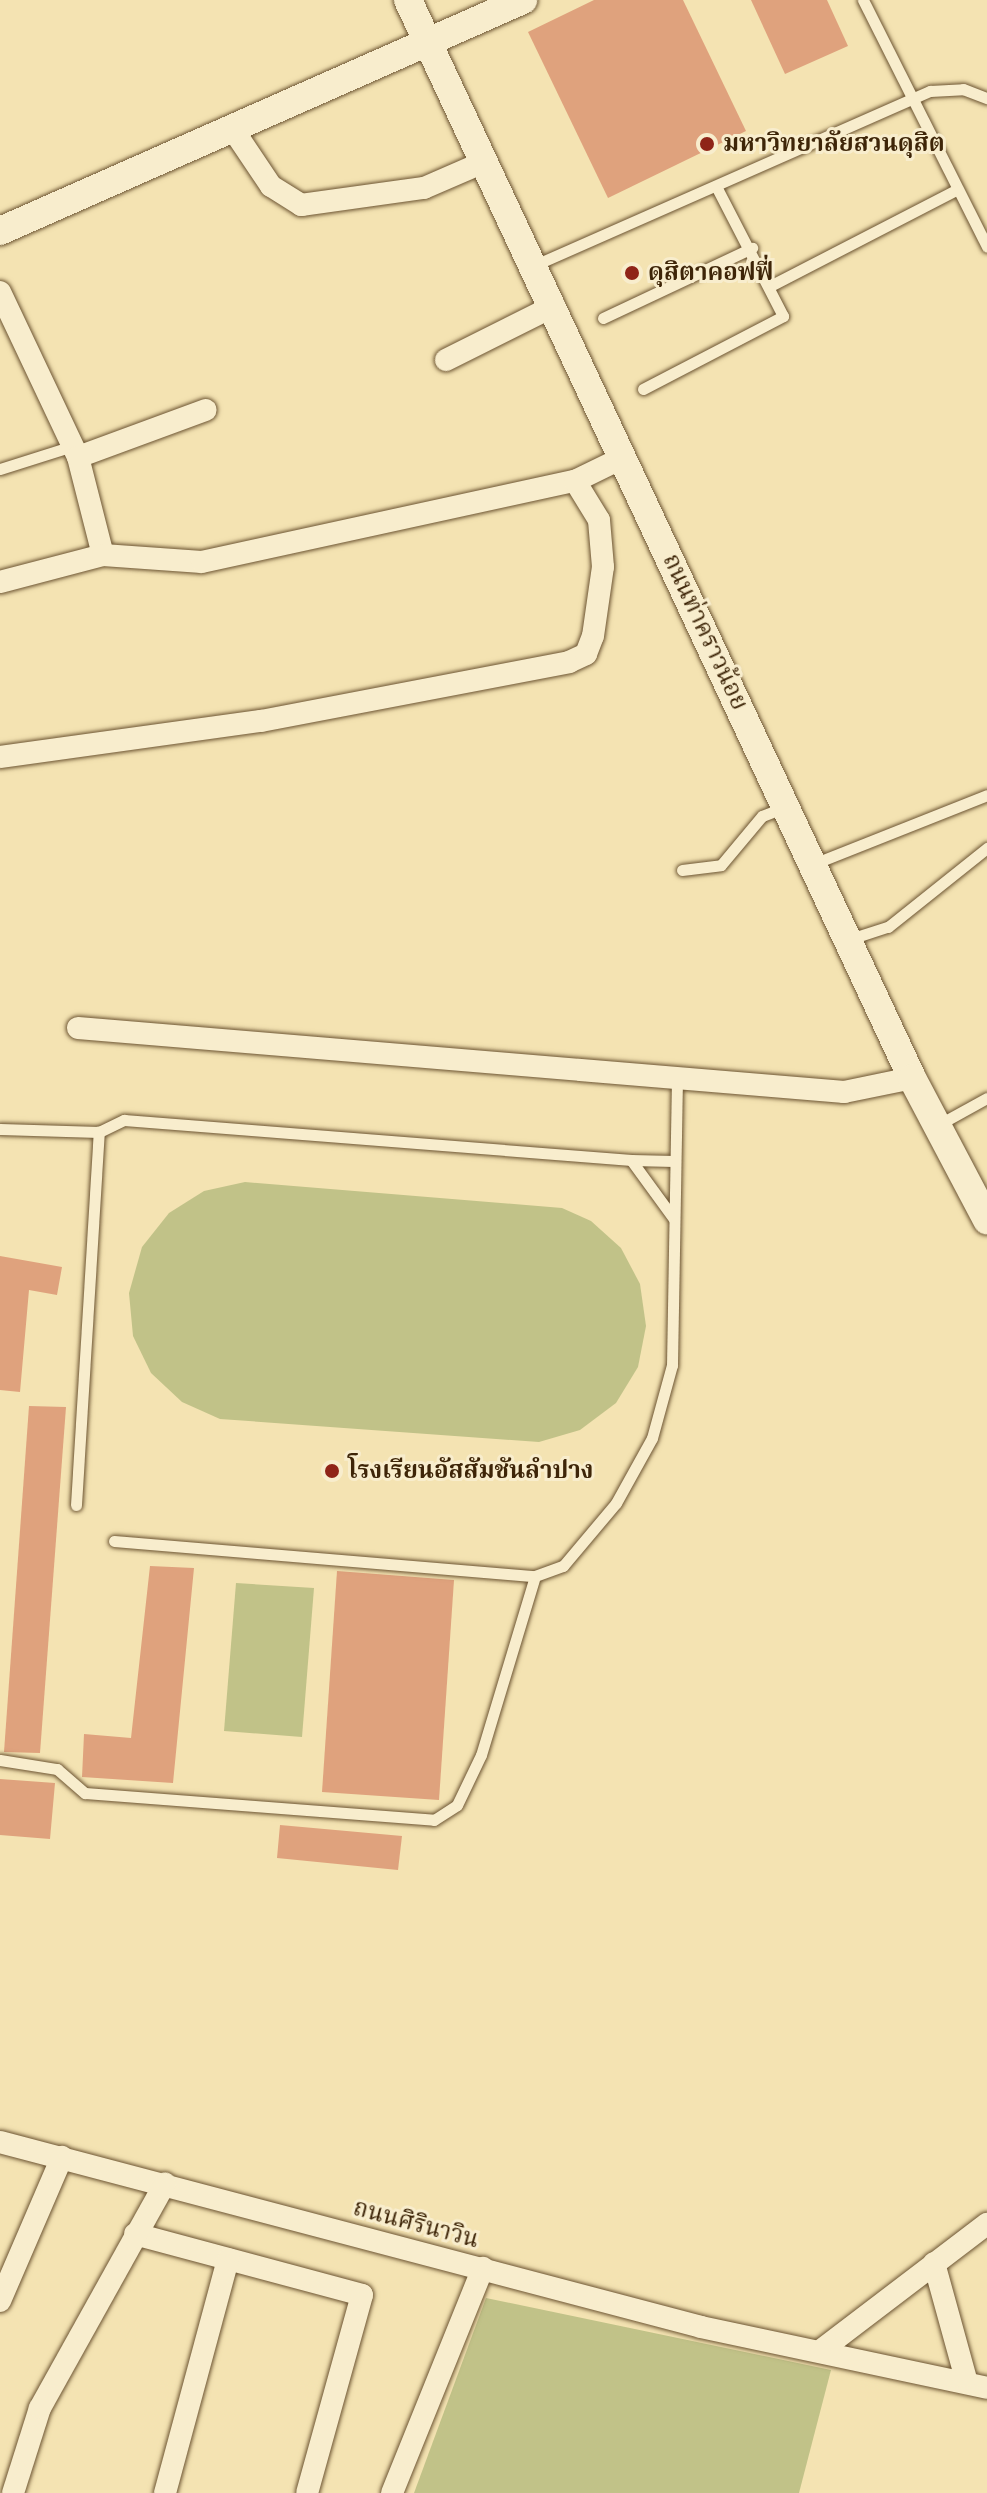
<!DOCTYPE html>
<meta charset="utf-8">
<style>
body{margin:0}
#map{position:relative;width:987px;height:2493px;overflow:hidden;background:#f4e3b2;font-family:"IM FELL Great Primer","Noto Serif Thai",serif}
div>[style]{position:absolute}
.green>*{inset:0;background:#c1c288}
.building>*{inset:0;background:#dfa27d}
.roads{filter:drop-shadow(0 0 2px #6c5432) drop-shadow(0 0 2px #6c5432)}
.service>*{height:11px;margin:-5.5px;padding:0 5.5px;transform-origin:5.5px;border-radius:5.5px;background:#f8edcd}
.minor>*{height:22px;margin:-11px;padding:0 11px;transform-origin:11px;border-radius:11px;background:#f8edcd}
.tertiary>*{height:28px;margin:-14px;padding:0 14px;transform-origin:14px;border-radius:14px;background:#f8edcd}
.dots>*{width:22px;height:22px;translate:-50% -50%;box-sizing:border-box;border:4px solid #f8edcd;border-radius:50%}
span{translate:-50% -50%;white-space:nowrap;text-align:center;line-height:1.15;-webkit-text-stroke:6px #f8edcd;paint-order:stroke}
.poi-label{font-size:24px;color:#3e2508;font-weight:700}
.left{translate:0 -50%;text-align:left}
.street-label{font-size:24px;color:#3e2508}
</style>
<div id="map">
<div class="green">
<div style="clip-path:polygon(245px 1182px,562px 1208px,591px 1221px,621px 1248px,640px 1284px,646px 1326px,638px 1367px,616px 1403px,580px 1430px,539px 1442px,220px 1419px,182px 1402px,151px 1373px,133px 1336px,129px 1293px,142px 1247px,169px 1213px,204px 1191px)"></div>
<div style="clip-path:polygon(236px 1583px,314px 1588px,302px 1737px,224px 1731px)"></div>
<div style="clip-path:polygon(486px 2298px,831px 2370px,799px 2493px,414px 2493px)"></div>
</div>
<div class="building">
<div style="clip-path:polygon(594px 0,683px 0,746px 131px,608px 198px,528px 32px)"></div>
<div style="clip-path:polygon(751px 0,827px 0,848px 46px,785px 74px)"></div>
<div style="clip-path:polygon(0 1256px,62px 1267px,57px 1295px,29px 1290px,20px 1392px,0 1390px)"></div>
<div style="clip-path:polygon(29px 1406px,66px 1407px,40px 1753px,4px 1752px)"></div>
<div style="clip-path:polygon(150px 1566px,194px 1568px,173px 1783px,82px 1777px,84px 1734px,131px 1738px)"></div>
<div style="clip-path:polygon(337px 1571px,454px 1580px,439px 1800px,322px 1792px)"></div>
<div style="clip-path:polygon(0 1779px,55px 1783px,50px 1839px,0 1835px)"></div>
<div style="clip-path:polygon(280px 1825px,402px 1836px,398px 1870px,277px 1858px)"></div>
</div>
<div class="roads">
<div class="service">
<div style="left:863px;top:0;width:276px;rotate:63.3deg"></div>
<div style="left:535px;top:265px;width:432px;rotate:-23.8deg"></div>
<div style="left:930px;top:91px;width:33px;rotate:-3deg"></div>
<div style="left:963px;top:89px;width:26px;rotate:21deg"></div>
<div style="left:770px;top:286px;width:209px;rotate:-27.3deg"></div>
<div style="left:603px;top:318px;width:165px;rotate:-25.2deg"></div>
<div style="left:643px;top:389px;width:158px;rotate:-27.5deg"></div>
<div style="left:783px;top:316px;width:146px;rotate:-117.3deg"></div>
<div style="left:0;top:469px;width:77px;rotate:-17.5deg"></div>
<div style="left:813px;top:864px;width:187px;rotate:-21.6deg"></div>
<div style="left:682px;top:870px;width:39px;rotate:-7deg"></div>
<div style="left:721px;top:865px;width:64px;rotate:-50.1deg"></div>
<div style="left:762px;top:816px;width:26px;rotate:-21deg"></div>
<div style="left:850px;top:939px;width:40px;rotate:-18deg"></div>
<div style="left:888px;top:927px;width:127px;rotate:-38.6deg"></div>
<div style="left:938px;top:1125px;width:56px;rotate:-28.9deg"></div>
<div style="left:0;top:1129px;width:99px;rotate:1.7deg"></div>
<div style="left:99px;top:1132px;width:28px;rotate:-26deg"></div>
<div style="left:124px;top:1120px;width:509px;rotate:4.51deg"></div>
<div style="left:631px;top:1160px;width:73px;rotate:53.9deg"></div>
<div style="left:631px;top:1160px;width:43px;rotate:1.3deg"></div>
<div style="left:76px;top:1505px;width:374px;rotate:-86.5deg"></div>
<div style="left:114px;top:1541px;width:422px;rotate:4.8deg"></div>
<div style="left:535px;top:1576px;width:30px;rotate:-20deg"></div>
<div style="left:563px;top:1566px;width:82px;rotate:-49.9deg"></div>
<div style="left:616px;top:1503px;width:74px;rotate:-61deg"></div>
<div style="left:652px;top:1438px;width:76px;rotate:-74.7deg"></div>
<div style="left:672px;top:1365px;width:287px;rotate:-89deg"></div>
<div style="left:0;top:1760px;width:58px;rotate:9deg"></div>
<div style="left:57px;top:1769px;width:37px;rotate:41deg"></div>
<div style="left:85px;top:1793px;width:350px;rotate:4.4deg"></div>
<div style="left:434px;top:1820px;width:27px;rotate:-33deg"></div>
<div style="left:457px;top:1805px;width:55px;rotate:-64.4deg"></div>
<div style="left:481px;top:1755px;width:187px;rotate:-73.2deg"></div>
</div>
<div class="minor">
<div style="left:232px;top:128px;width:70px;rotate:56.1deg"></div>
<div style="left:271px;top:186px;width:36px;rotate:32deg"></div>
<div style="left:301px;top:205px;width:124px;rotate:-7.9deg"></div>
<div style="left:424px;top:188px;width:65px;rotate:-23.4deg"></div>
<div style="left:0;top:292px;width:183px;rotate:64.7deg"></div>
<div style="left:78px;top:457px;width:101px;rotate:75.7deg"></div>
<div style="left:446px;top:360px;width:121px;rotate:-26.6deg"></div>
<div style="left:78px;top:457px;width:136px;rotate:-20.2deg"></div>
<div style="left:0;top:582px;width:106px;rotate:-14.7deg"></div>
<div style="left:103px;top:555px;width:99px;rotate:4deg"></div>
<div style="left:202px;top:562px;width:382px;rotate:-12.3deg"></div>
<div style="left:0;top:757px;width:263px;rotate:-7.9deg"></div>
<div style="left:261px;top:721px;width:314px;rotate:-10.8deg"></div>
<div style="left:569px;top:662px;width:19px;rotate:-25deg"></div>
<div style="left:586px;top:654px;width:19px;rotate:-69deg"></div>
<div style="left:593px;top:636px;width:70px;rotate:-81.8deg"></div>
<div style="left:603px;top:567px;width:47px;rotate:-94.9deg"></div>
<div style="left:599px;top:520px;width:46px;rotate:-121.6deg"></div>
<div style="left:575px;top:481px;width:55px;rotate:-26.1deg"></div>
<div style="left:78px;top:1028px;width:769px;rotate:4.78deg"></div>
<div style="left:844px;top:1092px;width:69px;rotate:-11.6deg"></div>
<div style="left:0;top:2142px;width:725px;rotate:14.78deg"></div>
<div style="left:701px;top:2327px;width:292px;rotate:12deg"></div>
<div style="left:135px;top:2234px;width:235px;rotate:15deg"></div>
<div style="left:362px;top:2295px;width:205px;rotate:105.5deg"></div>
<div style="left:934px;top:2263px;width:120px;rotate:74.6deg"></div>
<div style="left:0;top:2301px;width:157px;rotate:-66.7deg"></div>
<div style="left:820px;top:2351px;width:210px;rotate:-37.3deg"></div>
<div style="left:13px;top:2493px;width:89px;rotate:-72.4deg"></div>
<div style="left:40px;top:2408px;width:257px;rotate:-60.9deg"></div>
<div style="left:165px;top:2493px;width:242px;rotate:-74.9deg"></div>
<div style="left:392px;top:2493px;width:243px;rotate:-68deg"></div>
</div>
<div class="tertiary">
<div style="left:408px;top:0;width:1190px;rotate:64.94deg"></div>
<div style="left:912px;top:1078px;width:161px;rotate:62.2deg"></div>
<div style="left:0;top:231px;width:572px;rotate:-23.83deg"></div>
</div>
</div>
<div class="dots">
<div style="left:707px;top:144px;background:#8f2418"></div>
<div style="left:632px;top:273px;background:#8f2418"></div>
<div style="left:332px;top:1471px;background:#8f2418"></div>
</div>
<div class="poi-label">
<span class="left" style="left:723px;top:144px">มหาวิทยาลัยสวนดุสิต</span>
<span class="left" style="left:648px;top:273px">ดุสิตาคอฟฟี่</span>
<span class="left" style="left:348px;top:1471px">โรงเรียนอัสสัมชันลำปาง</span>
</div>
<div class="street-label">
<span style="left:705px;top:632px;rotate:65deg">ถนนท่าคราวน้อย</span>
<span style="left:416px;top:2224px;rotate:15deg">ถนนศิรินาวิน</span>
</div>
</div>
